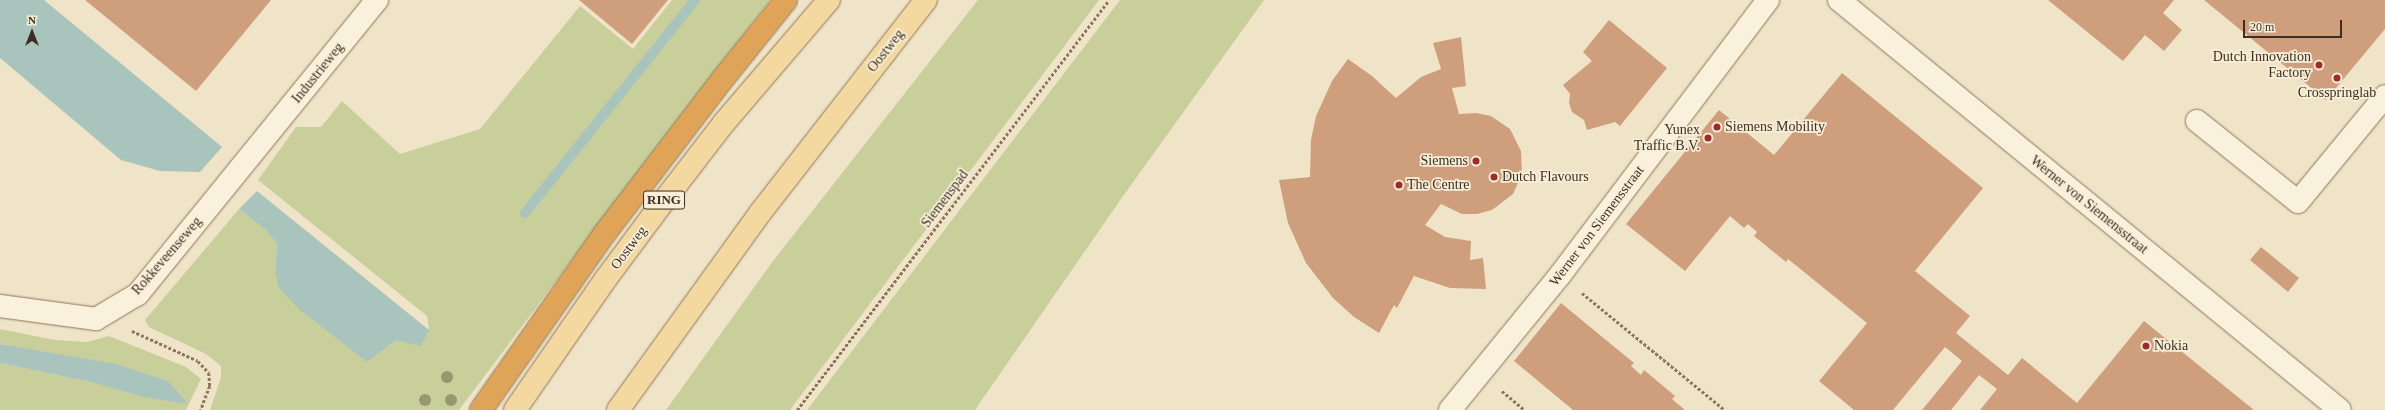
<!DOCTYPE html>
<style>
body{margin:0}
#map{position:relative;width:2385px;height:410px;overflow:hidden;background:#f0e4c8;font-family:"Times New Roman",serif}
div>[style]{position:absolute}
.green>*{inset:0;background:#c9cf9b}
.water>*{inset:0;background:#a9c4bc}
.stream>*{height:10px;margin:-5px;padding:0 5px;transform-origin:5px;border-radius:5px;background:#a9c4bc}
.building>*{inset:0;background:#cf9f7d}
.path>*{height:2.5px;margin-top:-1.25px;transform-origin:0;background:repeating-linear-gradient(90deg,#8d765c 0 3px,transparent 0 5px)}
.roads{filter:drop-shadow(0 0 1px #8d765c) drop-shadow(0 0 1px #8d765c)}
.minor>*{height:22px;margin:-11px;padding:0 11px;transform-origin:11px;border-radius:11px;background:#faf1dc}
.major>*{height:22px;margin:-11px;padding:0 11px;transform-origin:11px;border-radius:11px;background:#f3d9a0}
.highway>*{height:22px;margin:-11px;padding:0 11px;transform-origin:11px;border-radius:11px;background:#e0a458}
.trees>*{width:12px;height:12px;margin:-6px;border-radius:50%;background:#96986f}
.dots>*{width:11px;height:11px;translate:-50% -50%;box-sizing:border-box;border:2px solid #f7eed8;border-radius:50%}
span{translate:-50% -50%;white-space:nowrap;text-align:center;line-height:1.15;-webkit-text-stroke:3.5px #f7eed8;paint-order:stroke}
.shield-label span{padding:1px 3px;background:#f7eed8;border:1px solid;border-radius:3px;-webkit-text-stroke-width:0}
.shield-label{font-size:13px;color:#3d2e20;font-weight:700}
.street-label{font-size:14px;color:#3d2e20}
.poi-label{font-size:14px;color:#3d2e20}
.right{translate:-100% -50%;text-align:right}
.left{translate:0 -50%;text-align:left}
.north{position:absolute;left:12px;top:12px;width:40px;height:40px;-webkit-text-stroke:3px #f7eed8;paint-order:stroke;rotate:0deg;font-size:11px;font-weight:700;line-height:16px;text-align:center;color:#3d2e20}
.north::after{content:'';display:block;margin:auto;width:14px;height:18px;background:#3d2e20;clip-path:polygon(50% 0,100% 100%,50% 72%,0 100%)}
.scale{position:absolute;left:2243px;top:20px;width:99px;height:18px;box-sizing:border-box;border:2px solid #3d2e20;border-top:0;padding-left:5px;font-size:12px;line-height:14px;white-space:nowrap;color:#3d2e20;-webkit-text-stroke:3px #f7eed8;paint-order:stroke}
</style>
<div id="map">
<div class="green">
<div style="clip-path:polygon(672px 0,770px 0,680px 116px,459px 410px,210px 410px,221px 377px,221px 366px,206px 354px,149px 327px,145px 320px,239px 209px,266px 230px,277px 244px,275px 273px,367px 362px,396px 339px,429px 330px,427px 316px,258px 180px,296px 127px,321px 127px,342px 101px,400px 154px,480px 129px,580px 6px,633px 49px)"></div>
<div style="clip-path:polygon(978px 0,1099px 0,790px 410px,666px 410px,773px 261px)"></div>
<div style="clip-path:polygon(1120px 0,1264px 0,1121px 199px,975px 410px,807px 410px)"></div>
<div style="clip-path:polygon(0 329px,55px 340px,87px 342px,109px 336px,186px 367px,201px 379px,186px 410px,0 410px,0 363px,95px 383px,7px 345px,0 344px)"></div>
</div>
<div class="water">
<div style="clip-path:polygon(0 0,44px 0,222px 147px,200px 172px,160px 171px,121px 160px,0 58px)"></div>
<div style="clip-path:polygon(257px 191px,429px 330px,421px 346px,396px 340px,367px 362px,300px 310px,279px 288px,275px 274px,277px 244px,266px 230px,239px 209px)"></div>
<div style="clip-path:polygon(0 344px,116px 364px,168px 381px,188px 404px,144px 397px,95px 383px,0 363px)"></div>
</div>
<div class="stream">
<div style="left:525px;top:213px;width:273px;rotate:-51.4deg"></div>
</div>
<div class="building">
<div style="clip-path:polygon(85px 0,271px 0,196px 91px)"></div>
<div style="clip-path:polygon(579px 0,668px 0,632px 44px)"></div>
<div style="clip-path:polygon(2048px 0,2174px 0,2163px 13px,2182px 30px,2164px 51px,2145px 35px,2123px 61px)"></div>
<div style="clip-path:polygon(2204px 0,2385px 0,2385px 29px,2326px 100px)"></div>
<div style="clip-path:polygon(1609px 20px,1667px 68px,1620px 126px,1615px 122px,1587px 130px,1584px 120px,1572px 112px,1569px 103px,1570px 94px,1563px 85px,1592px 61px,1583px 52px)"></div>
<div style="clip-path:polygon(1461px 37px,1466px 86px,1452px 88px,1459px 114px,1476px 113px,1491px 116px,1510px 129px,1521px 151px,1522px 174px,1513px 194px,1492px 210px,1477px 214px,1462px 214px,1441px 204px,1425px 225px,1445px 237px,1471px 241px,1470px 260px,1483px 258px,1486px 289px,1450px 288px,1414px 276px,1397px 308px,1394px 305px,1379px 333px,1354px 317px,1333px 298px,1306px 263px,1288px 223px,1279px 180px,1310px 177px,1311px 140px,1316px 116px,1332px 81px,1348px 59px,1372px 76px,1396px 98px,1421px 77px,1441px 69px,1433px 43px)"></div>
<div style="clip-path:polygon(1842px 73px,1983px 188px,1915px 271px,1970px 316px,1956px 333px,2008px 375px,2022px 358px,2077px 403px,2144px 321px,2254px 410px,1980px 410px,1997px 389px,1979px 375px,1951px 410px,1922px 410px,1962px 361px,1945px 347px,1893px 410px,1854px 410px,1819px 381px,1867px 323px,1788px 259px,1786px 262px,1754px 236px,1757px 232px,1748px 224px,1744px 228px,1730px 216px,1685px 271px,1626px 224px,1719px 110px,1774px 155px)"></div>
<div style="clip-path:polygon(2261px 247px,2299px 278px,2288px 292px,2250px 260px)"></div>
<div style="clip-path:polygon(1561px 303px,1634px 363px,1631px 366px,1641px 375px,1644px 370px,1675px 396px,1672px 399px,1685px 410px,1573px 410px,1514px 361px)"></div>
</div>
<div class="path">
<div style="left:1582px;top:293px;width:185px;rotate:39.3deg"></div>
<div style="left:132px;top:331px;width:72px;rotate:24.4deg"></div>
<div style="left:198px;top:361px;width:16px;rotate:47deg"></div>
<div style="left:209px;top:373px;width:13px;rotate:86deg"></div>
<div style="left:210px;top:386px;width:26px;rotate:111deg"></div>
<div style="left:1502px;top:391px;width:30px;rotate:40deg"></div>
<div style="left:797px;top:410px;width:515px;rotate:-52.73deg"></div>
</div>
<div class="roads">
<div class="minor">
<div style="left:1839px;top:0;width:647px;rotate:39.3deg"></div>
<div style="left:2197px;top:121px;width:129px;rotate:38.7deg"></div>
<div style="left:2298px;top:202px;width:137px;rotate:-50.6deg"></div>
<div style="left:0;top:306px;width:97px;rotate:7.7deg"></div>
<div style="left:96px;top:319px;width:49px;rotate:-30.8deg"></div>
<div style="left:138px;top:294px;width:379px;rotate:-50.9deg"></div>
<div style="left:1450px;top:410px;width:174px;rotate:-50.8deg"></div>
<div style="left:1560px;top:275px;width:345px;rotate:-52.9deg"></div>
</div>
<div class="major">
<div style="left:515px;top:410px;width:158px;rotate:-55.3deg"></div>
<div style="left:605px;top:280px;width:97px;rotate:-53.4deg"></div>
<div style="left:663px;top:202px;width:98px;rotate:-52.4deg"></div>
<div style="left:723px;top:124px;width:163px;rotate:-49.5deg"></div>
<div style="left:618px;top:410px;width:243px;rotate:-54.2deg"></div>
<div style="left:760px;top:213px;width:270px;rotate:-52.1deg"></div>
</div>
<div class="highway">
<div style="left:481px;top:410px;width:216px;rotate:-55deg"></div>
<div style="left:605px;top:233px;width:193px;rotate:-52.6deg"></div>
<div style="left:722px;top:80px;width:102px;rotate:-51.3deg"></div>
</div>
</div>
<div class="trees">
<div style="left:447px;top:377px"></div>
<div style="left:425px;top:400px"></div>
<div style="left:451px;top:400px"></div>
</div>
<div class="dots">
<div style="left:2319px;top:65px;background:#9e2a2b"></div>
<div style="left:2337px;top:78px;background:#9e2a2b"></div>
<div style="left:1717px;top:127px;background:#9e2a2b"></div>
<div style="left:1708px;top:138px;background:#9e2a2b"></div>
<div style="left:1476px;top:161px;background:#9e2a2b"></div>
<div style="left:1494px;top:177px;background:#9e2a2b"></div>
<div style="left:1399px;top:185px;background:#9e2a2b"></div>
<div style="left:2146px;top:346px;background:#9e2a2b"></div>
</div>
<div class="shield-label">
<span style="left:664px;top:200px">RING</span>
</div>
<div class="street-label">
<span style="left:886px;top:51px;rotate:-52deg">Oostweg</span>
<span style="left:318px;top:73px;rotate:-51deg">Industrieweg</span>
<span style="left:945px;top:199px;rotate:-53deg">Siemenspad</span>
<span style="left:2089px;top:205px;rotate:39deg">Werner von Siemensstraat</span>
<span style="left:1597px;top:226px;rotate:-53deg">Werner von Siemensstraat</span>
<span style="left:629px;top:248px;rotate:-53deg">Oostweg</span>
<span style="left:167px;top:256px;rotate:-49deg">Rokkeveenseweg</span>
</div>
<div class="poi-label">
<span class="right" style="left:2311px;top:65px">Dutch Innovation<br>Factory</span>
<span style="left:2337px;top:93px">Crosspringlab</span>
<span class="left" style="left:1725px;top:127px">Siemens Mobility</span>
<span class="right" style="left:1700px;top:138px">Yunex<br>Traffic B.V.</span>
<span class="right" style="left:1468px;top:161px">Siemens</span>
<span class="left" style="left:1502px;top:177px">Dutch Flavours</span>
<span class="left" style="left:1407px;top:185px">The Centre</span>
<span class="left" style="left:2154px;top:346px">Nokia</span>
</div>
<div class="north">N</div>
<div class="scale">20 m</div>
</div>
